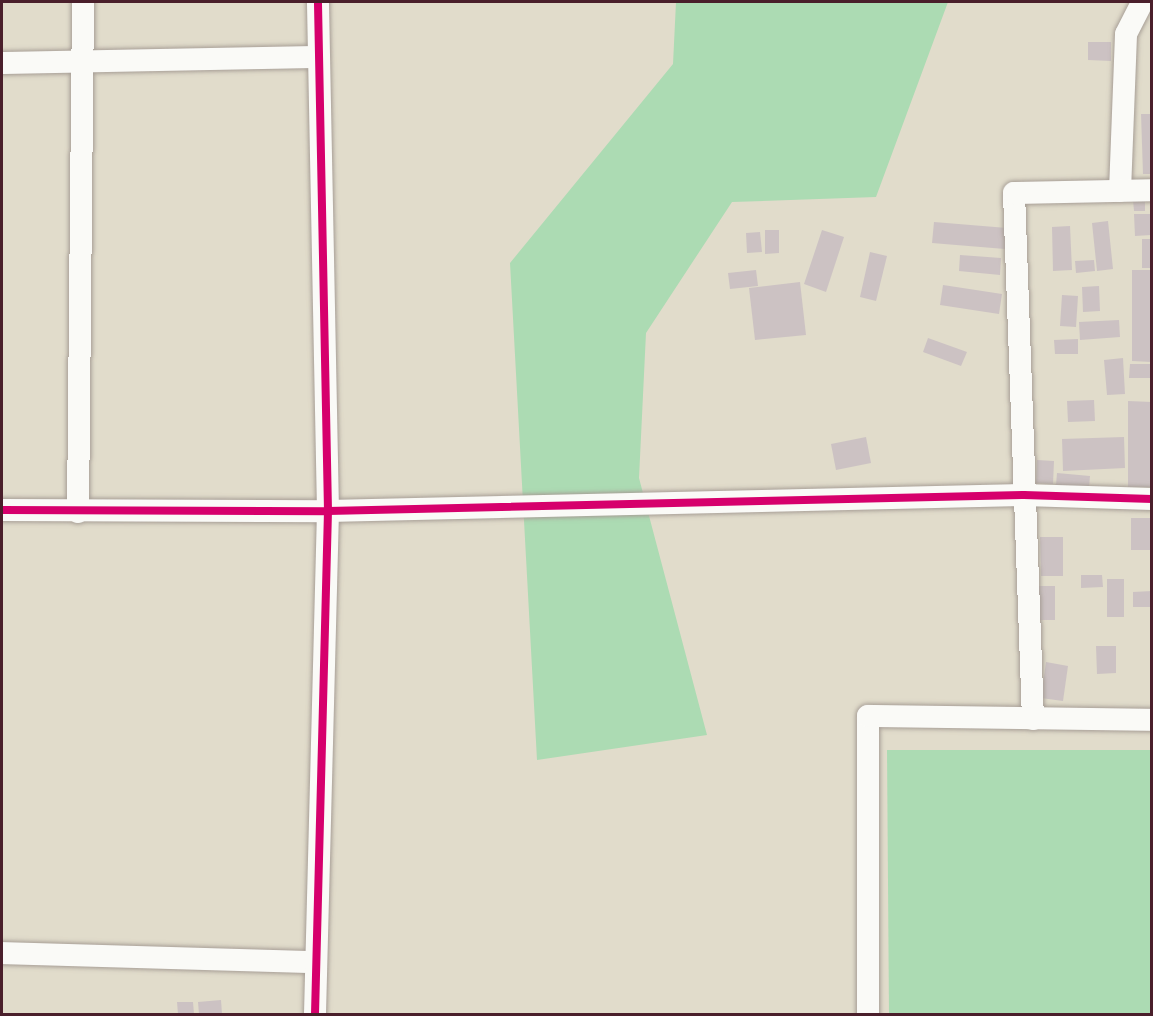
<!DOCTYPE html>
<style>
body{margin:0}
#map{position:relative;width:1153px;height:1016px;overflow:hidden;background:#e1dccb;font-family:Mynerve,sans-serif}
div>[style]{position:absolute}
.green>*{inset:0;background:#acdbb3}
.building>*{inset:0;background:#ccc2c3}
.roads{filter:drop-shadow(0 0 2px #a79e96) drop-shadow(0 0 2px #a79e96)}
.minor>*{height:22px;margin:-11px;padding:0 11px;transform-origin:11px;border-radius:11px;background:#fafaf7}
.cycleway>*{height:8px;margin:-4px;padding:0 4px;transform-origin:4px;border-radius:4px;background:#d6006c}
span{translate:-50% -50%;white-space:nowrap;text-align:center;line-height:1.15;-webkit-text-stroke:5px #f7f3e8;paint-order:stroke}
.frame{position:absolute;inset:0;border:3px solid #4a1f2b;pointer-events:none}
</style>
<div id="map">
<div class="green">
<div style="clip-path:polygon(676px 2px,948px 2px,876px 197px,732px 202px,646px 333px,639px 478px,707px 735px,537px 760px,510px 263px,673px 64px)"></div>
<div style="clip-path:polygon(887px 750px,1151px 750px,1151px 1014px,889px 1014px)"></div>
</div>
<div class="building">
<div style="clip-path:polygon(1088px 42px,1111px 42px,1111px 61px,1088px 60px)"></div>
<div style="clip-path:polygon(1141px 114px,1152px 114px,1152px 174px,1143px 174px)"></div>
<div style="clip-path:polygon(1145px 199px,1145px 211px,1134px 211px,1133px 200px)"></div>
<div style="clip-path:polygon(1134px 214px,1151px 214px,1151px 235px,1135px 236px)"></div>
<div style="clip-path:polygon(1108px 221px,1113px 269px,1097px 271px,1092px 223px)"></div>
<div style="clip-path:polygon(934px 222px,1007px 228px,1005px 249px,932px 243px)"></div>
<div style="clip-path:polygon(1070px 226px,1072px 270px,1053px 271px,1052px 227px)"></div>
<div style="clip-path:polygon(765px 230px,779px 230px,779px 253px,765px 254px)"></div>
<div style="clip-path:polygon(822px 230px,844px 237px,826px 292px,804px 284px)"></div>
<div style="clip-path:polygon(760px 232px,762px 252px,747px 253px,746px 233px)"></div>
<div style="clip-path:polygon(1142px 239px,1152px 239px,1152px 268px,1142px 268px)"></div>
<div style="clip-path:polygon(870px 252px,887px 256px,876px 301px,860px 297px)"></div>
<div style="clip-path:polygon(960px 255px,1001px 258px,1000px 275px,959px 271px)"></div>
<div style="clip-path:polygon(1094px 260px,1095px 271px,1076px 273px,1075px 261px)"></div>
<div style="clip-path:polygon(756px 270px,758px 286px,730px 289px,728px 273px)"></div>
<div style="clip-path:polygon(1132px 270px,1152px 270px,1152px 362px,1132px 361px)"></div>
<div style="clip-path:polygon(800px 282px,806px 335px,755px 340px,749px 288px)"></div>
<div style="clip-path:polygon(943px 285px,1002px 294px,999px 314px,940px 305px)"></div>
<div style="clip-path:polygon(1099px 286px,1100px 311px,1083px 312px,1082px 287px)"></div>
<div style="clip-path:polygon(1062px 295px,1078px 296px,1076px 327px,1060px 326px)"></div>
<div style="clip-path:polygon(1119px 320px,1120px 337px,1080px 340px,1079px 322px)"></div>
<div style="clip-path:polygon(928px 338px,967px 352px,961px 366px,923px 352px)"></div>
<div style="clip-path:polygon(1078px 339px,1078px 354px,1055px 354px,1054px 340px)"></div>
<div style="clip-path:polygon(1123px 358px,1125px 394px,1107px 395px,1104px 360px)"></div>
<div style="clip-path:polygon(1130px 364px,1152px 364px,1152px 378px,1129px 378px)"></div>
<div style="clip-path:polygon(1094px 400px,1095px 421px,1068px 422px,1067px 401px)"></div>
<div style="clip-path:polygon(1128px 401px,1152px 402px,1152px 487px,1128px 487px)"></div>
<div style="clip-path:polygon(866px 437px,871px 463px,836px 470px,831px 444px)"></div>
<div style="clip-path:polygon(1124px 437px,1125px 468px,1063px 471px,1062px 439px)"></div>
<div style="clip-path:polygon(1037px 460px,1054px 461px,1053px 484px,1036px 483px)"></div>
<div style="clip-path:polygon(1057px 473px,1090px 476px,1089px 488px,1056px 485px)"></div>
<div style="clip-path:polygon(1131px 518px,1152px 518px,1152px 550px,1131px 550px)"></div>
<div style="clip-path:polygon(1040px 537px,1063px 537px,1063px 576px,1041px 576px)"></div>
<div style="clip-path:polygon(1081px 575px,1102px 575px,1103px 587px,1081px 588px)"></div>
<div style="clip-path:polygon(1107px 579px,1124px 579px,1124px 617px,1107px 617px)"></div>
<div style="clip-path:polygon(1039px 586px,1055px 586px,1055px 620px,1039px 620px)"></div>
<div style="clip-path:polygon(1152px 591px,1152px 607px,1133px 607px,1133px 592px)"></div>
<div style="clip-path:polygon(1096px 646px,1116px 646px,1116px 673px,1097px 674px)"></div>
<div style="clip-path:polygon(1046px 662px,1068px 666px,1063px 701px,1041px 698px)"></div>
<div style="clip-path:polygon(221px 1000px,222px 1014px,199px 1014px,198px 1002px)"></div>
<div style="clip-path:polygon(177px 1002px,193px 1002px,194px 1014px,178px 1014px)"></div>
</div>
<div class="roads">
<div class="minor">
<div style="left:2px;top:63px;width:314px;rotate:-1.1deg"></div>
<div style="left:1120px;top:191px;width:157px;rotate:-87.8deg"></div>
<div style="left:1126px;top:34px;width:36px;rotate:-63deg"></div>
<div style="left:2px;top:510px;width:326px;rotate:0.2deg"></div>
<div style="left:328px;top:511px;width:696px;rotate:-1.32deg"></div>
<div style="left:1024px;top:495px;width:128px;rotate:1.8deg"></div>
<div style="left:78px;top:512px;width:510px;rotate:-89.44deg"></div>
<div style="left:1033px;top:719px;width:526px;rotate:-92.07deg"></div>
<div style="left:1014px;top:193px;width:138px;rotate:-1.2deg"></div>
<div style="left:2px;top:953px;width:312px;rotate:1.7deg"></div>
<div style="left:315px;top:1014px;width:503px;rotate:-88.52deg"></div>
<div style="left:328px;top:511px;width:509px;rotate:-91.13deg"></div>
<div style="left:868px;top:1014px;width:298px;rotate:-90deg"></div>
<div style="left:868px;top:716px;width:284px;rotate:0.8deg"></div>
</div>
</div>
<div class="cycleway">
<div style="left:2px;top:510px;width:326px;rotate:0.2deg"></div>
<div style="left:328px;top:511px;width:696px;rotate:-1.32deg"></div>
<div style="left:1024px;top:495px;width:128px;rotate:1.8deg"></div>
<div style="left:315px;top:1014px;width:503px;rotate:-88.52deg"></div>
<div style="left:328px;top:511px;width:509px;rotate:-91.13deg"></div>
</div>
<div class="frame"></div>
</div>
